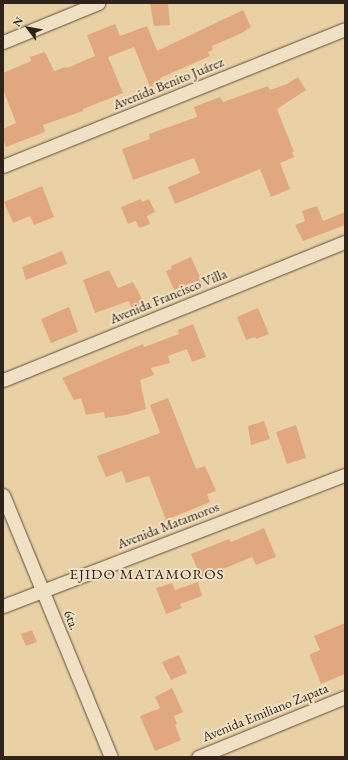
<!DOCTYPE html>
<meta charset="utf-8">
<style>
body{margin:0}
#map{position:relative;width:348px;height:760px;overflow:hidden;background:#ead1a5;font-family:"EB Garamond",serif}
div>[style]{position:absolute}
.building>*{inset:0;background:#e1a880}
.roads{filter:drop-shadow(0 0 1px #5e4e3e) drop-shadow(0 0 1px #5e4e3e)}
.street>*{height:13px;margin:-6.5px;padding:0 6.5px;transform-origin:6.5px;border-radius:6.5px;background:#f1e1c4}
span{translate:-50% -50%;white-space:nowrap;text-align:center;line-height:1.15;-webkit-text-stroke:4px #f1e1c4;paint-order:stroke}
.street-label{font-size:14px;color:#2f231c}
.neighbourhood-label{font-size:15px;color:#2f231c;letter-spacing:1px}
.frame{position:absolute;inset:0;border:4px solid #2f231c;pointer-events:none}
.north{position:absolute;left:8px;top:8px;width:40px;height:40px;-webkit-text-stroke:3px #f1e1c4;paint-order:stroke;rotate:302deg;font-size:11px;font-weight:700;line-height:16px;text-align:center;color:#2f231c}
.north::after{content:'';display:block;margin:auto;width:14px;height:18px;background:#2f231c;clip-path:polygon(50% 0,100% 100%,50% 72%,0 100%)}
</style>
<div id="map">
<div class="building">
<div style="clip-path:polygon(150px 3px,168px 3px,170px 25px,154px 26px)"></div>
<div style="clip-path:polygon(243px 10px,251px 27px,240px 34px,212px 46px,213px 50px,208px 52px,210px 56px,160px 78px,162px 83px,150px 87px,134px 47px,108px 57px,123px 93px,83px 109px,83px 111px,43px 125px,45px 132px,6px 147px,3px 139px,3px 129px,16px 123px,3px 89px,3px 73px,31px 61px,30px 57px,45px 52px,54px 71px,66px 67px,67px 68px,95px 56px,87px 35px,115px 24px,120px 36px,147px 26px,157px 51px)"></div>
<div style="clip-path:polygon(298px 77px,306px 90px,277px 109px,294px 152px,292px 152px,294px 157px,280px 163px,290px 189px,271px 197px,260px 169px,175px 204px,168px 187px,200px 173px,194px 158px,133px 180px,122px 149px,150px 139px,149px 134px,197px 117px,194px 107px,220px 97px,223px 102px,268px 86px,270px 90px,287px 84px)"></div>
<div style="clip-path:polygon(42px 186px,54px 217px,34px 225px,30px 216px,13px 223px,4px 202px)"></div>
<div style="clip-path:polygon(141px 199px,142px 202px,149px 199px,155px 212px,147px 216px,150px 224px,139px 228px,136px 221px,128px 224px,121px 207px)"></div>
<div style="clip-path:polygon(317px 206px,323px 221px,345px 212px,345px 225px,303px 241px,295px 225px,305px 221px,302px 211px)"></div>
<div style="clip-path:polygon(62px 251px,67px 264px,26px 280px,22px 267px)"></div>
<div style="clip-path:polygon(191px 257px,202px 282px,188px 284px,174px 290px,166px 271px,172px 269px,171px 266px)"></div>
<div style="clip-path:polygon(109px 270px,118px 288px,133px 282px,145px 305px,132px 310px,129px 301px,95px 313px,83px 280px)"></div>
<div style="clip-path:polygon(69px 307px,78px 332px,51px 343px,41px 319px)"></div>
<div style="clip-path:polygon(258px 308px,269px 334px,256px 339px,255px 337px,246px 340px,237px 317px)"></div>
<div style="clip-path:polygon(193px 324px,206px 357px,192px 362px,187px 349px,168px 356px,170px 363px,151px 368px,154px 375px,140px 380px,146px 409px,126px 415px,105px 418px,104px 412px,86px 415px,81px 398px,74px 400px,62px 378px,143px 344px,144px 347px,179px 334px,178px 330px)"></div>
<div style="clip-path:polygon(168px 398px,196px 469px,205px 466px,216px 491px,207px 494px,210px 502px,166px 520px,149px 476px,126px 483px,122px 471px,106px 477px,97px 456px,160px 433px,150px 405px)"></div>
<div style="clip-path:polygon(264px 421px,270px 439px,251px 445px,248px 426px)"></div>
<div style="clip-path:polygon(296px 425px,306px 458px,287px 464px,276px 432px)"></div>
<div style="clip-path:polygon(264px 528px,276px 557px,256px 565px,252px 557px,201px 578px,191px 554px,229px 539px,231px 542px)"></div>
<div style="clip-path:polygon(198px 582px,202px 596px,180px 604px,182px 608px,166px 614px,156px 588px,172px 583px,175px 590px)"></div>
<div style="clip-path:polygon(345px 623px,345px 674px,321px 684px,310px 656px,310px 654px,320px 650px,314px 636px)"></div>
<div style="clip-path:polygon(32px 630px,37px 642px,26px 646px,21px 634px)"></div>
<div style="clip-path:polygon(179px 655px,187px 673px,171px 680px,162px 662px)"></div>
<div style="clip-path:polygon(172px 688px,183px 712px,174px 716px,177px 724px,175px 725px,181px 740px,155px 751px,140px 716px,160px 708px,155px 697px)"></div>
</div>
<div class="roads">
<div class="street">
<div style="left:3px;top:42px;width:103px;rotate:-22.3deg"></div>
<div style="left:3px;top:166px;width:368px;rotate:-21.8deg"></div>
<div style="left:3px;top:380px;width:369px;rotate:-22deg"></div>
<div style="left:3px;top:495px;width:283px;rotate:67.6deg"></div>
<div style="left:3px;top:606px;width:366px;rotate:-21deg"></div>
<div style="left:198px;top:757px;width:159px;rotate:-22.2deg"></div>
</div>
</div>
<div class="street-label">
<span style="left:168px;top:83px;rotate:-22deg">Avenida Benito Juárez</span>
<span style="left:168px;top:296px;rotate:-22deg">Avenida Francisco Villa</span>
<span style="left:168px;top:525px;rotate:-21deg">Avenida Matamoros</span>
<span style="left:72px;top:620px;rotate:68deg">6ta.</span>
<span style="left:265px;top:712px;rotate:-22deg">Avenida Emiliano Zapata</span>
</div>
<div class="neighbourhood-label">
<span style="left:147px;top:574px">EJIDO MATAMOROS</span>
</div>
<div class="frame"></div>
<div class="north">N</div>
</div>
